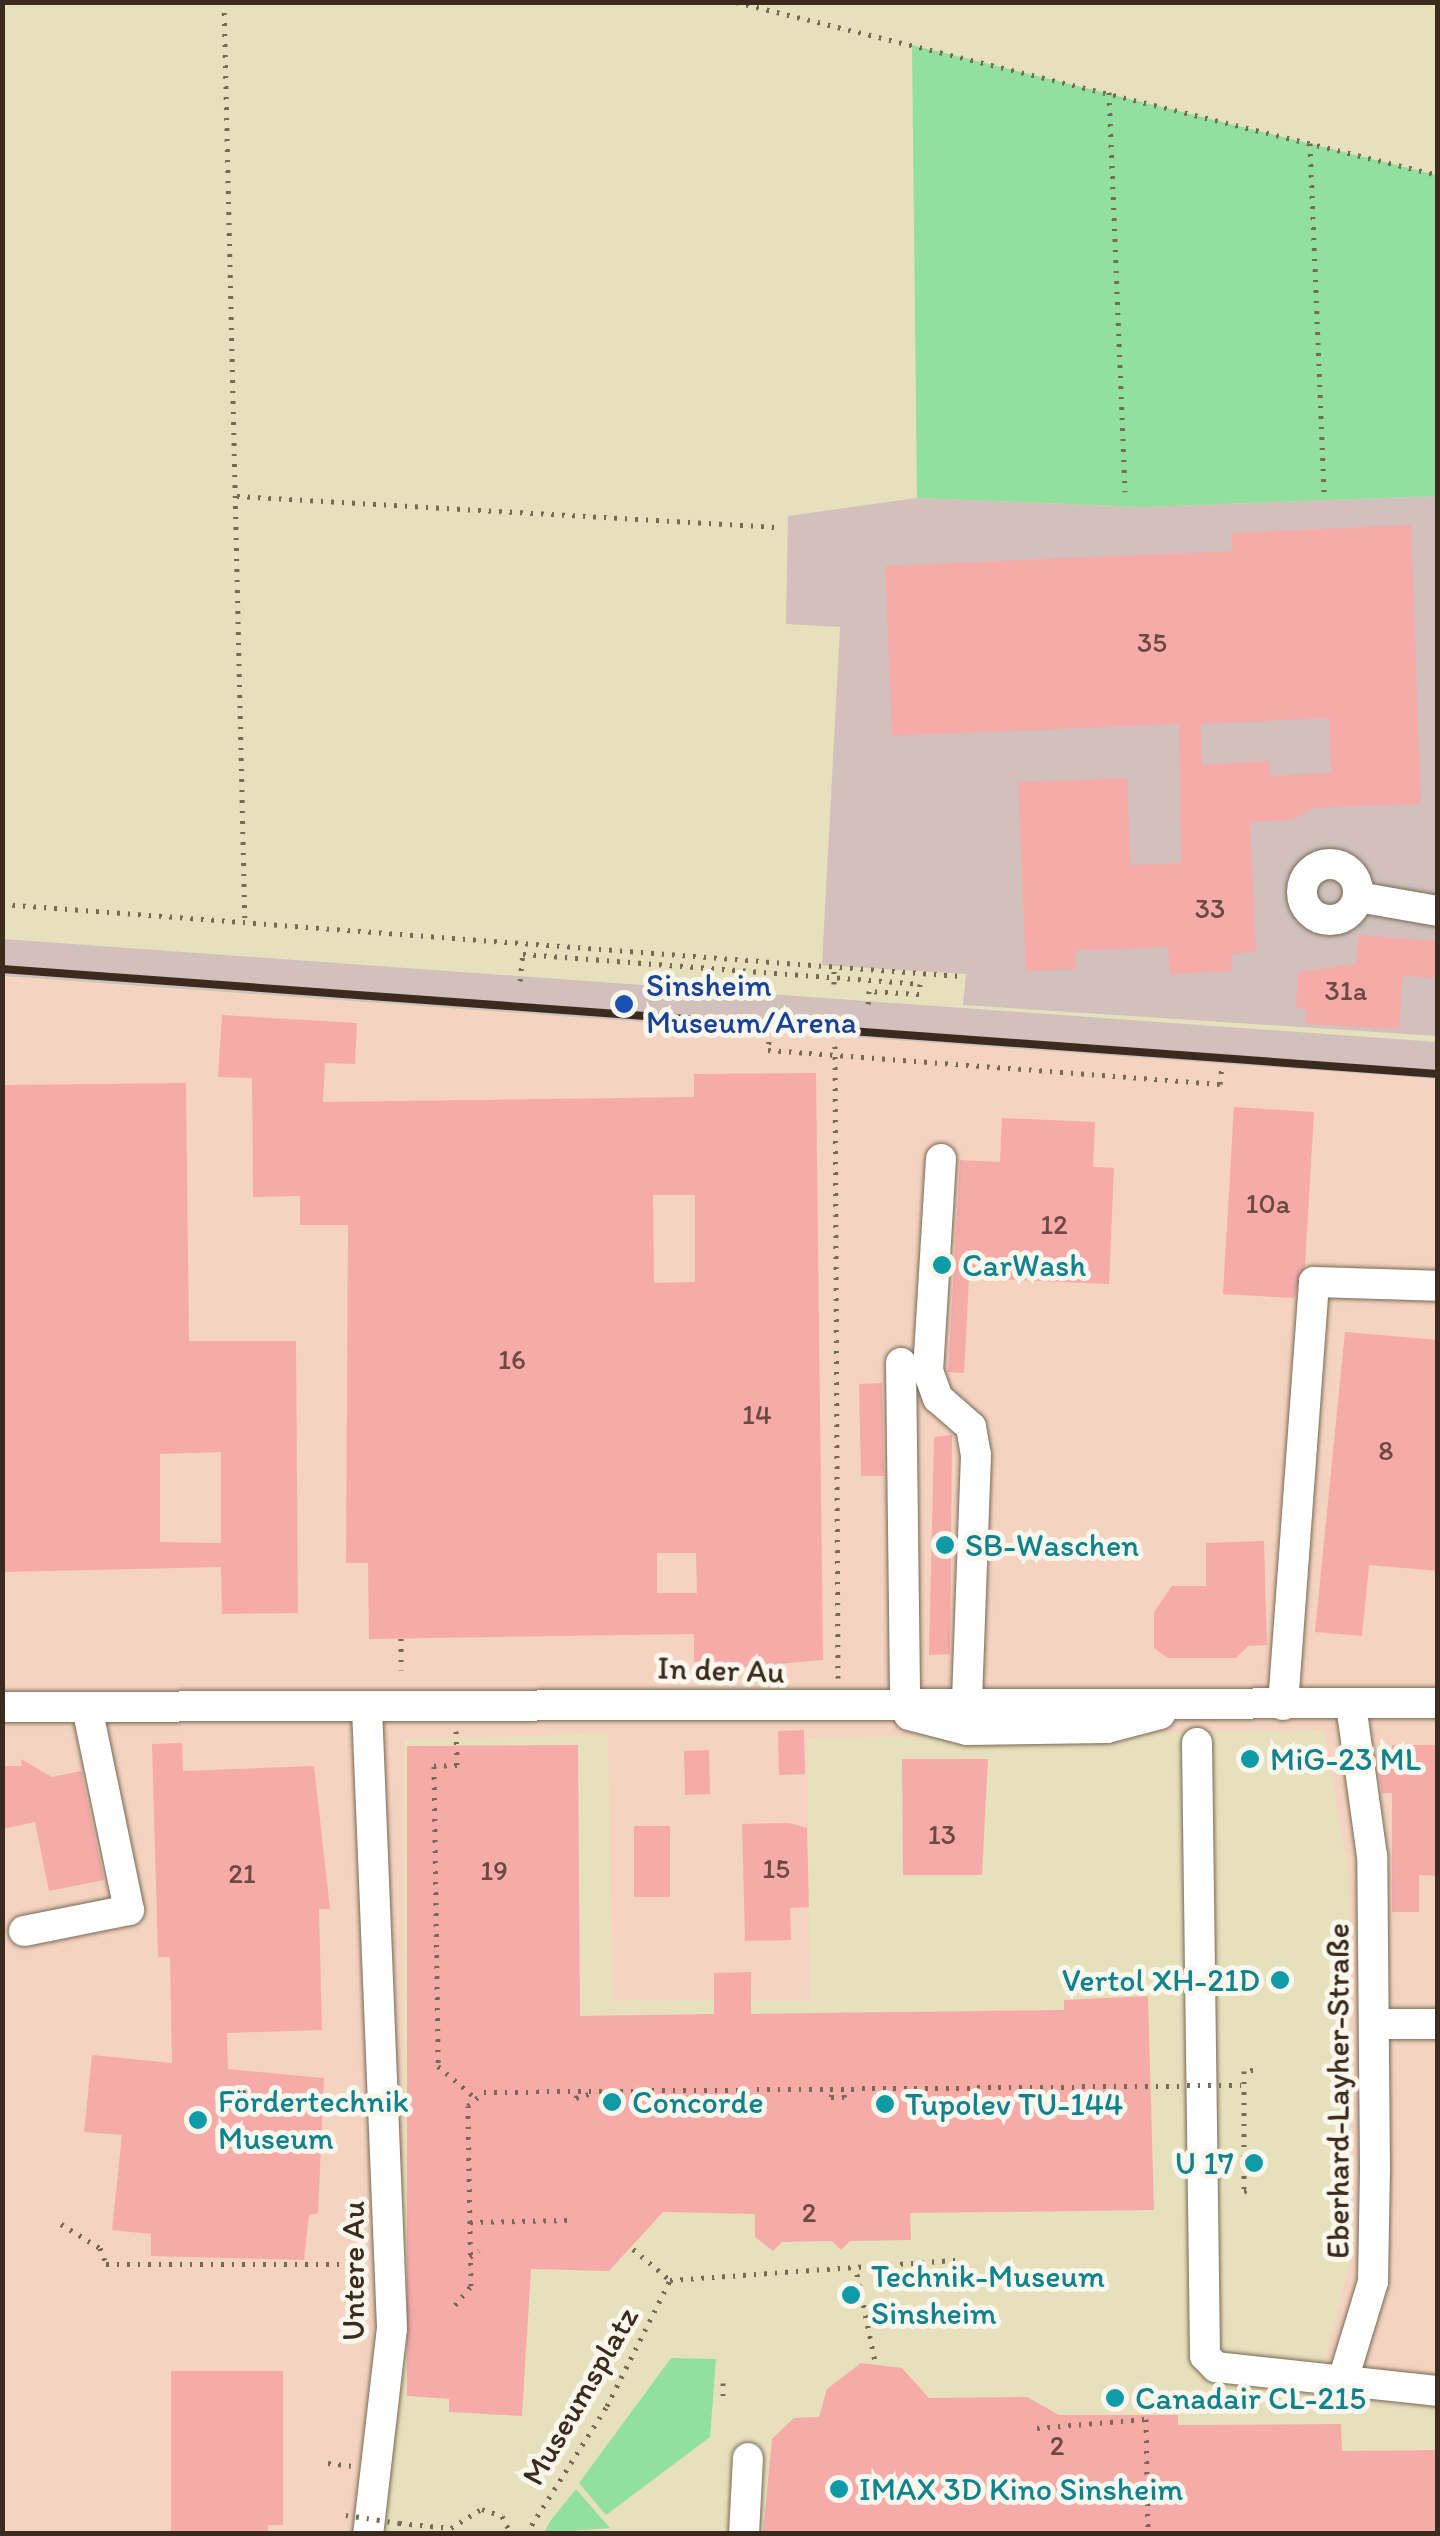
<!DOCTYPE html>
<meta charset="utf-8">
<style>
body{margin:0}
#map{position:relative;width:1440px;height:2536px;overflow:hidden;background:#e7e0bc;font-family:Itim,sans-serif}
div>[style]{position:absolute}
.built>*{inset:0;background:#f5d3c1}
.industrial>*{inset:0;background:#d1c0bc}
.green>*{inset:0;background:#92e09e}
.building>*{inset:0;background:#f6aba9}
.path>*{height:5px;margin-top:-2.5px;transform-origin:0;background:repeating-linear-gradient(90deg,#776a55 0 2.5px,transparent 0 10.5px)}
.roads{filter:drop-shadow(0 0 2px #776a55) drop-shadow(0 0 2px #776a55)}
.minor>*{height:30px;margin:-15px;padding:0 15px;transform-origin:15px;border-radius:15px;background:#fff}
.minor>.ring{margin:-15px;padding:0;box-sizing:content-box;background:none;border:30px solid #fff;border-radius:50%}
.rail>*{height:8px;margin:-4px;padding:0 4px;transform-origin:4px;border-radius:4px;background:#3b2a1e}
.path-bridge>*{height:5px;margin-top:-2.5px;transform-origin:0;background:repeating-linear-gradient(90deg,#776a55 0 2.5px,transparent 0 10.5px)}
.dots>*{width:28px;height:28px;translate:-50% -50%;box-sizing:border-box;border:5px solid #fbf7ec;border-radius:50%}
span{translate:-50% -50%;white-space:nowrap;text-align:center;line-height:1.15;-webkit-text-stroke:10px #fbf7ec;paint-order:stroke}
.number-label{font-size:28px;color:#6a4a41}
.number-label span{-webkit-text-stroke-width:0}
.transit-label{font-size:32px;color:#164399}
.left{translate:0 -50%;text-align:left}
.culture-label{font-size:32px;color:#0d838f}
.right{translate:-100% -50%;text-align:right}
.street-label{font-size:32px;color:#3b2a1e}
.frame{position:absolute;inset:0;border:5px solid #3b2a1e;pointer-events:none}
</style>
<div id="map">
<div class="built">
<div style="clip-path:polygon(2px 977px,1437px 1079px,1437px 2408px,1318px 2393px,1353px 2248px,1349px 1878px,1324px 1730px,807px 1738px,810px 2000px,613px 2000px,608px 1733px,404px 1740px,402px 2367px,373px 2533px,3px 2533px)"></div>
</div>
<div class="industrial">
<div style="clip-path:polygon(1437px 496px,1437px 1036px,963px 1005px,966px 974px,822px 965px,840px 627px,786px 624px,788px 516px,917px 498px,1145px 507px)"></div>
<div style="clip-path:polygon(3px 939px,1437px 1042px,1437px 1079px,3px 976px)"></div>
</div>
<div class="green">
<div style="clip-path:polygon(912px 45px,1437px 175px,1437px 496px,1145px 507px,917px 498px)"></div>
<div style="clip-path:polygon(671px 2358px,716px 2359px,710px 2437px,606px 2515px,579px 2483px)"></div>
<div style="clip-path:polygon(576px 2489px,610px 2528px,544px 2533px,551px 2520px)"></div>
</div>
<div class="building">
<div style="clip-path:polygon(evenodd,1411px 525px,1421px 804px,1312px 808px,1293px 820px,1250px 822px,1256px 952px,1231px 954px,1232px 971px,1170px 974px,1168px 947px,1075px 951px,1076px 969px,1026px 971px,1018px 782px,1127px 778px,1131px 865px,1181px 863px,1179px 724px,892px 736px,885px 566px,1232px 551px,1231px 533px,1411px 525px,1329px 718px,1331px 773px,1270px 776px,1269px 761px,1202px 765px,1201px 724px,1329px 718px)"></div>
<div style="clip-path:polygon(1358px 935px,1438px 941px,1438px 978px,1403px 976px,1399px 1029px,1306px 1024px,1307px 1009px,1296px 1008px,1298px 972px,1356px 964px)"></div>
<div style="clip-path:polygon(evenodd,222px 1015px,357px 1023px,355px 1064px,325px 1063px,323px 1102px,694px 1097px,694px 1074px,816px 1073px,823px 1660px,713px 1670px,713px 1662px,694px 1662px,694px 1634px,369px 1639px,368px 1563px,346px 1563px,348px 1225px,300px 1225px,300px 1196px,253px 1197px,252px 1078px,218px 1077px,222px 1015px,653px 1195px,695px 1195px,695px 1282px,654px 1283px,653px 1195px,222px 1015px,657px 1553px,696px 1553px,697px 1593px,657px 1593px,657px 1553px)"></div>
<div style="clip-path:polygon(evenodd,186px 1083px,189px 1341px,296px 1341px,298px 1613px,222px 1614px,221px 1567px,2px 1572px,2px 1085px,186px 1083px,221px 1452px,221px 1543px,160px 1542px,160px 1454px,221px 1452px)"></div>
<div style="clip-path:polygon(1234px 1107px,1314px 1112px,1305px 1266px,1294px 1298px,1223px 1294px)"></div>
<div style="clip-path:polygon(1002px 1118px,1095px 1122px,1093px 1167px,1114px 1168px,1109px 1284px,969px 1278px,964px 1373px,948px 1372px,960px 1160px,1000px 1162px)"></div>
<div style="clip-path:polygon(1345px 1332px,1438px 1340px,1438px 1571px,1369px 1565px,1362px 1636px,1315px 1632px)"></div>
<div style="clip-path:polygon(882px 1383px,884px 1476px,861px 1476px,859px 1384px)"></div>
<div style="clip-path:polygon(952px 1435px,950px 1654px,929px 1655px,934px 1437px)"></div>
<div style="clip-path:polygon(1264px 1541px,1267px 1645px,1248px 1646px,1236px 1658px,1168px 1658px,1154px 1648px,1154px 1612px,1172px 1586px,1206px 1586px,1206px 1543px)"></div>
<div style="clip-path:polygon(804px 1730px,805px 1774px,779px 1775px,778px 1731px)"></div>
<div style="clip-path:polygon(182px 1743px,183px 1771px,314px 1766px,330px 1909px,319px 1909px,322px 2030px,227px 2033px,228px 2069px,324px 2078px,318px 2213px,309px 2215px,304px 2260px,151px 2256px,151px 2234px,112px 2230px,122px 2135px,84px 2132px,92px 2055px,172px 2063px,170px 1957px,158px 1957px,152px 1744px)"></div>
<div style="clip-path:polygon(578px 1745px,580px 2016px,714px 2014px,714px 1973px,751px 1972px,751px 2014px,1064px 2010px,1064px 2000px,1148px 1996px,1154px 2210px,910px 2213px,911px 2240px,850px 2241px,841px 2250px,832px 2241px,782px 2242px,773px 2251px,755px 2237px,755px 2214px,663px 2212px,609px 2271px,531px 2269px,522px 2416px,449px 2412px,449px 2399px,407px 2396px,407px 1746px)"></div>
<div style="clip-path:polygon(1392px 1745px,1438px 1745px,1438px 1876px,1419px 1875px,1419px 1912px,1392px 1912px,1392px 1793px,1382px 1793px,1378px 1765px,1392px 1765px)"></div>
<div style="clip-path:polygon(709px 1750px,710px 1794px,685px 1795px,684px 1751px)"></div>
<div style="clip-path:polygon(21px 1759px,52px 1777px,81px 1771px,104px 1880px,49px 1891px,35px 1822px,2px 1829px,2px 1766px,22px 1766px)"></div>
<div style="clip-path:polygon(902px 1759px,988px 1759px,982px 1875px,903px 1875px)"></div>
<div style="clip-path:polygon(789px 1823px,807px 1828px,809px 1907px,790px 1908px,791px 1940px,745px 1941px,742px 1824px)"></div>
<div style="clip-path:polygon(634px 1826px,670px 1826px,670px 1897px,634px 1897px)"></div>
<div style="clip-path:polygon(861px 2363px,902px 2368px,929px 2398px,1027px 2397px,1059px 2415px,1178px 2415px,1178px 2425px,1341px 2424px,1342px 2451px,1438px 2450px,1438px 2534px,763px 2534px,772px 2439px,794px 2418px,819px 2417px,827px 2389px)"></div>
<div style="clip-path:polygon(171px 2371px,283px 2371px,283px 2525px,268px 2525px,268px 2534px,171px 2534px)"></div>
</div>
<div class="path">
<div style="left:224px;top:2px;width:922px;rotate:88.7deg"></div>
<div style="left:736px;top:2px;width:723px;rotate:13.84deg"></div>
<div style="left:1109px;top:92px;width:400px;rotate:87.7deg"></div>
<div style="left:1310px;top:143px;width:356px;rotate:87.7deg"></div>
<div style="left:237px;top:496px;width:540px;rotate:3.29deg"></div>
<div style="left:2px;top:904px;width:961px;rotate:4.3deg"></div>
<div style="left:520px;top:981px;width:27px;rotate:-84deg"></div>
<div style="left:523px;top:954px;width:398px;rotate:4.3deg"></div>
<div style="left:920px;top:984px;width:10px;rotate:96deg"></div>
<div style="left:919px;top:994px;width:50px;rotate:-176.6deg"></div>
<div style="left:869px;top:991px;width:15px;rotate:94deg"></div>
<div style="left:834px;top:984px;width:16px;rotate:-90deg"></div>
<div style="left:770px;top:1031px;width:19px;rotate:96deg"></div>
<div style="left:768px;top:1050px;width:41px;rotate:4.2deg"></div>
<div style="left:809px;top:1053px;width:412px;rotate:4.3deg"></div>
<div style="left:1220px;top:1084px;width:20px;rotate:-84deg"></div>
<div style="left:835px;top:1046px;width:632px;rotate:89.73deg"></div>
<div style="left:401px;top:1638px;width:32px;rotate:90deg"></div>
<div style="left:456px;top:1731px;width:34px;rotate:88deg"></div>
<div style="left:457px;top:1765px;width:23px;rotate:178deg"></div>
<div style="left:434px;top:1766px;width:300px;rotate:89.2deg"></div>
<div style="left:438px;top:2066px;width:46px;rotate:40.6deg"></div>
<div style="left:1253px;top:2070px;width:9px;rotate:174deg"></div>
<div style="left:1244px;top:2071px;width:120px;rotate:90deg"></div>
<div style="left:1244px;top:2191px;width:10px;rotate:-11deg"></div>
<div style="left:831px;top:2097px;width:3px;rotate:-72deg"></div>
<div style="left:576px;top:2098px;width:3px;rotate:-72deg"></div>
<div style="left:470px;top:2222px;width:100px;rotate:-1.1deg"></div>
<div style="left:61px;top:2224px;width:46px;rotate:31.6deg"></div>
<div style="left:100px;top:2248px;width:17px;rotate:69deg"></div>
<div style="left:106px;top:2264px;width:257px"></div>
<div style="left:633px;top:2249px;width:48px;rotate:40deg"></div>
<div style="left:670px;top:2280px;width:289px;rotate:-4deg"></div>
<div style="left:470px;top:2257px;width:11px;rotate:-34deg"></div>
<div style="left:857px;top:2274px;width:89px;rotate:78.3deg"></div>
<div style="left:723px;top:2383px;width:19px;rotate:90deg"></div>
<div style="left:1037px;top:2428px;width:109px;rotate:-4.7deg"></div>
<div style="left:1146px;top:2419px;width:115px;rotate:89deg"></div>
<div style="left:328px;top:2463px;width:23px;rotate:7deg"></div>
<div style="left:399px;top:2523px;width:52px;rotate:5.5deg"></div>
<div style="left:451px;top:2528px;width:36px;rotate:-32deg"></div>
<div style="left:482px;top:2509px;width:21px;rotate:19deg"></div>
<div style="left:502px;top:2516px;width:20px;rotate:63deg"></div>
<div style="left:526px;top:2534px;width:151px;rotate:-57.7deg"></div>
<div style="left:607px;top:2406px;width:141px;rotate:-63.4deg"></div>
</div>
<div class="roads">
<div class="minor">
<div class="ring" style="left:1302px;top:864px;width:26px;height:26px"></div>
<div style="left:1358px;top:897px;width:81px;rotate:9.9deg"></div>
<div style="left:941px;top:1159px;width:212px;rotate:93.5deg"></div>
<div style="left:928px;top:1371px;width:29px;rotate:70deg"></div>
<div style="left:938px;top:1398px;width:44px;rotate:41.3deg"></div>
<div style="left:971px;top:1427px;width:28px;rotate:80deg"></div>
<div style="left:976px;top:1455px;width:247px;rotate:92.1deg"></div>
<div style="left:901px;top:1363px;width:346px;rotate:89.3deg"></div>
<div style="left:1283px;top:1705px;width:424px;rotate:-85.8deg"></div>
<div style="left:1314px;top:1282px;width:124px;rotate:1.8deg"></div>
<div style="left:2px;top:1707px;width:1436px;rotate:-0.16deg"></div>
<div style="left:367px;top:1708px;width:621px;rotate:87.69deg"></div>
<div style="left:392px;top:2328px;width:207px;rotate:96.6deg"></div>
<div style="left:909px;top:1715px;width:60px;rotate:14.5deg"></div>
<div style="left:967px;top:1730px;width:140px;rotate:-0.8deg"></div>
<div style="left:1107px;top:1728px;width:55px;rotate:-14.8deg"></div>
<div style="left:1197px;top:1743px;width:613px;rotate:89.25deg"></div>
<div style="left:1205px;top:2356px;width:16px;rotate:45deg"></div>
<div style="left:1216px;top:2367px;width:223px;rotate:6.2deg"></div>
<div style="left:24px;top:1931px;width:107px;rotate:-11.3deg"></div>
<div style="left:129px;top:1910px;width:207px;rotate:-101.7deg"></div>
<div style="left:1374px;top:2024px;width:64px"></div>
<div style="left:1343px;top:2380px;width:102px;rotate:-73deg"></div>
<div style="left:1373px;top:2282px;width:112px;rotate:-89deg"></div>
<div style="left:1375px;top:2170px;width:314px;rotate:-90.5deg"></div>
<div style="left:1372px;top:1856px;width:152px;rotate:-97.9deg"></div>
<div style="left:744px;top:2534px;width:76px;rotate:-87deg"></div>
</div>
</div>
<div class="rail">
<div style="left:2px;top:969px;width:1440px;rotate:4.18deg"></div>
</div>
<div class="path-bridge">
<div style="left:831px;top:2097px;width:13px"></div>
<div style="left:844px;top:2097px;width:8px;rotate:-83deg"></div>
<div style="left:576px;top:2098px;width:21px;rotate:-17deg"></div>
<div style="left:455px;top:2305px;width:25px;rotate:-50deg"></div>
<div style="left:471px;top:2286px;width:180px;rotate:-91deg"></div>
<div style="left:468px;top:2106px;width:21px;rotate:-41deg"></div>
<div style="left:484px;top:2092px;width:757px;rotate:-0.53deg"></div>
<div style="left:346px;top:2515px;width:54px;rotate:8.6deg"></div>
</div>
<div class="dots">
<div style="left:624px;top:1004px;background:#1a4fb4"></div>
<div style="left:942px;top:1265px;background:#0f9aa8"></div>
<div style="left:945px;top:1545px;background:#0f9aa8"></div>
<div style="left:1250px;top:1759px;background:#0f9aa8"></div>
<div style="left:1280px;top:1980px;background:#0f9aa8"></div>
<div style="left:612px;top:2102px;background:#0f9aa8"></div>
<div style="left:885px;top:2104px;background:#0f9aa8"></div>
<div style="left:198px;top:2120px;background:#0f9aa8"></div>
<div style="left:1254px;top:2163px;background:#0f9aa8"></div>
<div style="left:851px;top:2295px;background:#0f9aa8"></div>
<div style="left:1115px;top:2398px;background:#0f9aa8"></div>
<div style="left:839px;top:2489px;background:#0f9aa8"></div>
</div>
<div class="number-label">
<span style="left:1152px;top:642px">35</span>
<span style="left:1210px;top:908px">33</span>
<span style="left:1346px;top:990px">31a</span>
<span style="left:1268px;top:1203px">10a</span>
<span style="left:1054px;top:1224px">12</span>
<span style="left:512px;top:1359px">16</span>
<span style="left:757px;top:1414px">14</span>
<span style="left:1386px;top:1450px">8</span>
<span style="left:942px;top:1834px">13</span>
<span style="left:776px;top:1868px">15</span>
<span style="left:494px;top:1870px">19</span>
<span style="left:242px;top:1873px">21</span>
<span style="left:809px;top:2212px">2</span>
<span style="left:1057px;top:2445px">2</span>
</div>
<div class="transit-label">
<span class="left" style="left:646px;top:1004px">Sinsheim<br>Museum/Arena</span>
</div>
<div class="culture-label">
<span class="left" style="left:962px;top:1265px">CarWash</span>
<span class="left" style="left:965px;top:1545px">SB-Waschen</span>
<span class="left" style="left:1270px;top:1759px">MiG-23 ML</span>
<span class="right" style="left:1260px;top:1980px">Vertol XH-21D</span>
<span class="left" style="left:218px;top:2120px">Fördertechnik<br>Museum</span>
<span class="left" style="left:632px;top:2102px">Concorde</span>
<span class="left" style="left:905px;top:2104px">Tupolev TU-144</span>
<span class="right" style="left:1234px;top:2163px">U 17</span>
<span class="left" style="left:871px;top:2295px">Technik-Museum<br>Sinsheim</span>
<span class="left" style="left:1135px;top:2398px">Canadair CL-215</span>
<span class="left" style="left:859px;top:2489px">IMAX 3D Kino Sinsheim</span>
</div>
<div class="street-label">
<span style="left:721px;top:1670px;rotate:2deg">In der Au</span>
<span style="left:1338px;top:2091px;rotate:-90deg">Eberhard-Layher-Straße</span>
<span style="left:353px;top:2271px;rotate:-90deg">Untere Au</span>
<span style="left:580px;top:2396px;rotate:-60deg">Museumsplatz</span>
</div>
<div class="frame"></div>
</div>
